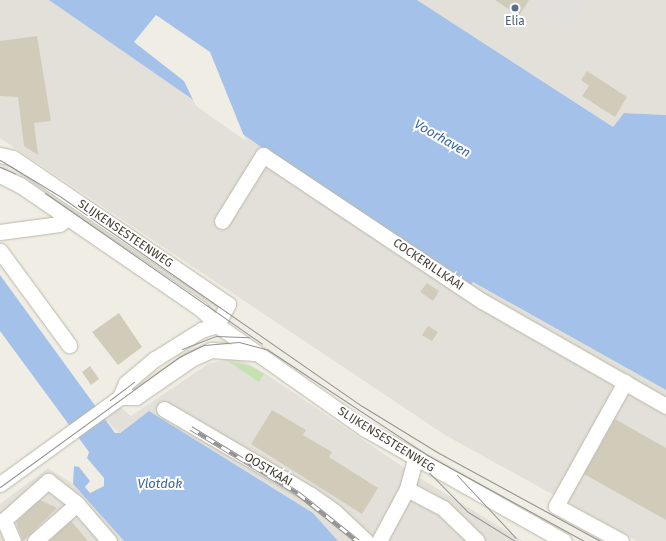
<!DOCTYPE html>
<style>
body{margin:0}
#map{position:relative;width:666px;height:541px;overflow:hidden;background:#f0eee4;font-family:"Fira Sans",sans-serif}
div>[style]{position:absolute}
.industrial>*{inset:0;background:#e2e0d9}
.green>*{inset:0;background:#c3e2af}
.parking>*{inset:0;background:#e1e0dc}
.water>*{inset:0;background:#a4c2e9}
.pier>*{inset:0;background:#f0eee4}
.building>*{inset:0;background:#d1ccba}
.roads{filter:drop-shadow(0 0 1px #bbb7a7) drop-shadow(0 0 1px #bbb7a7)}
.minor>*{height:15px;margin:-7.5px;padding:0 7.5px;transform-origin:7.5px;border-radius:7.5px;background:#fff}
.tram>*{height:1px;margin:-0.5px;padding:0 0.5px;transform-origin:0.5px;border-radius:0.5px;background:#939393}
.rail>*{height:4.5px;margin-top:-2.25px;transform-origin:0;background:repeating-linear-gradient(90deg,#fff 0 9px,#939393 0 18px);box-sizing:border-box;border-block:1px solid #939393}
.dots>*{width:11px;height:11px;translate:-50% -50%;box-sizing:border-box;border:2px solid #fff;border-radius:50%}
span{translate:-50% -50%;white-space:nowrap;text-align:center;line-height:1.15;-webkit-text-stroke:4px #fff;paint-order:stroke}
.service-label{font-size:12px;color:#4e5e75}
.street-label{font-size:12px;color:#423f34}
.water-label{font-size:13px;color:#3765a4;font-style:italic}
</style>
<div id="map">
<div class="industrial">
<div style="clip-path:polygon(0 0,49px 0,469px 289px,473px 282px,666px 390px,666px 541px,637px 541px,445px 435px,0 138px)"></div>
<div style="clip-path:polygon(417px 0,666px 0,666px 115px,624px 113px,613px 127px)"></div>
<div style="clip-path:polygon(229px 359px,245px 362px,263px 372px,415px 475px,523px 541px,338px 541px,313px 513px,149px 411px,119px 433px,104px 418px,120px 407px,131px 416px,208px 364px)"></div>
<div style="clip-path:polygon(48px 468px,73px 484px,124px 541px,0 541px,0 504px)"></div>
</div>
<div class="green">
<div style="clip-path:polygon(228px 361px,250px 366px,264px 374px,259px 382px)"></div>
</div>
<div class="parking">
<div style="clip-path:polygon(531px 0,589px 0,572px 27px)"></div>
</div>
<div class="water">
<div style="clip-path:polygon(49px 0,417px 0,613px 127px,624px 113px,666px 115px,666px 390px,473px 282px,468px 290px)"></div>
<div style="clip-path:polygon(0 275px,115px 433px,120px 433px,149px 411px,313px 513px,338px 541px,124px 541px,73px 484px,74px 466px,79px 467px,90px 481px,85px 487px,90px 493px,104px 486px,104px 478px,87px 458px,89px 452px,0 331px)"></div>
</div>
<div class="pier">
<div style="clip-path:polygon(156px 15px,210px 52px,246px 141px,196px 106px,184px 81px,134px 42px)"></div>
</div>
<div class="building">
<div style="clip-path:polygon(495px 0,529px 0,519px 16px)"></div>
<div style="clip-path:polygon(37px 36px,51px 121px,34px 123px,38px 155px,24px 146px,18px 97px,0 96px,0 41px)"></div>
<div style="clip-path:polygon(587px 71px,627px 97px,615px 117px,582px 96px,589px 86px,581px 80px)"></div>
<div style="clip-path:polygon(427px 283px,439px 291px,433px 301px,420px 292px)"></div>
<div style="clip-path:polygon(119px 313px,142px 347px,118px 365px,92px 332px)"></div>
<div style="clip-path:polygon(428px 326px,438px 332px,432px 341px,422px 335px)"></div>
<div style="clip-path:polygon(90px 366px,99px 379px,91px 385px,82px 372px)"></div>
<div style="clip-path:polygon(272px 410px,306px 430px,303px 435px,332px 452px,329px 457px,378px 488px,362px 514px,251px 444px)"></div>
<div style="clip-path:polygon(615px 419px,666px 448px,666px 520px,584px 474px)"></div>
<div style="clip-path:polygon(40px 500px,57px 508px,23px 541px,16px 522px)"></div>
<div style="clip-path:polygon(71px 521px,88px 541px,49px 541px)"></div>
</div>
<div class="roads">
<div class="minor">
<div style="left:0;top:155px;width:13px;rotate:13deg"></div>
<div style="left:13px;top:158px;width:260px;rotate:34.2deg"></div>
<div style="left:228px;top:304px;width:24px;rotate:118deg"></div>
<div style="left:0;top:175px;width:22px;rotate:27deg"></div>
<div style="left:20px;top:185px;width:219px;rotate:34.4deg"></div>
<div style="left:201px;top:309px;width:23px;rotate:45deg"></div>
<div style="left:217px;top:325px;width:181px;rotate:35.1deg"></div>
<div style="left:365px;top:429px;width:228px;rotate:29.4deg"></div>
<div style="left:222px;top:221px;width:78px;rotate:-58.2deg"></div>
<div style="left:263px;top:155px;width:263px;rotate:33.7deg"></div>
<div style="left:482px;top:301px;width:212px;rotate:29.7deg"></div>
<div style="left:0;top:232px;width:60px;rotate:-7.7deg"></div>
<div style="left:59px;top:224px;width:11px;rotate:-34deg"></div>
<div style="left:0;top:251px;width:117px;rotate:53.7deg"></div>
<div style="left:120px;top:397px;width:16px"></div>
<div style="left:136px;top:397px;width:67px;rotate:-34.6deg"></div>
<div style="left:191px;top:359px;width:22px;rotate:-24deg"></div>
<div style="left:211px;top:350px;width:43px;rotate:4deg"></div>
<div style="left:164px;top:409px;width:170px;rotate:30.3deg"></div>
<div style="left:311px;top:495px;width:29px;rotate:35deg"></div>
<div style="left:335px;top:512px;width:42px;rotate:43.1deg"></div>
<div style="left:0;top:484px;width:148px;rotate:-35.9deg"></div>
<div style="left:120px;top:397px;width:15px;rotate:-67deg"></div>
<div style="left:126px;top:383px;width:38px;rotate:-40deg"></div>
<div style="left:155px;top:359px;width:54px;rotate:-32.2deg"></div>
<div style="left:201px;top:330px;width:17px;rotate:-17deg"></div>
<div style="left:407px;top:489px;width:41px;rotate:27.8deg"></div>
<div style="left:443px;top:508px;width:47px;rotate:44.1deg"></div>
<div style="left:13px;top:541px;width:23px;rotate:-113deg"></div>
<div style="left:4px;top:520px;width:59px;rotate:-41.6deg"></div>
<div style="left:48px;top:481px;width:37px;rotate:38deg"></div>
<div style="left:77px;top:504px;width:49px;rotate:49.1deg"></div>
<div style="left:35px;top:541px;width:56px;rotate:-41.4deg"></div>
<div style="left:379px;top:541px;width:59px;rotate:-61.7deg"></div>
<div style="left:407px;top:489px;width:30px;rotate:-75deg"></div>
<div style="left:621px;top:541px;width:74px;rotate:-151.7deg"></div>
<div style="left:556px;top:506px;width:142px;rotate:-60.9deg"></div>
</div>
</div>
<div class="tram">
<div style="left:0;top:160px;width:71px;rotate:31.2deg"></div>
<div style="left:61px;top:197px;width:366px;rotate:34.8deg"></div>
<div style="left:362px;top:406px;width:88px;rotate:31.5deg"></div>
<div style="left:437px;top:452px;width:186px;rotate:28.6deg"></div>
<div style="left:0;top:167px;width:17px;rotate:24deg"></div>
<div style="left:45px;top:193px;width:264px;rotate:34.8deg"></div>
<div style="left:182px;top:349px;width:36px;rotate:-21deg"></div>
<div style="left:216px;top:336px;width:33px;rotate:2deg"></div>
<div style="left:110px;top:400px;width:30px;rotate:-37deg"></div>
<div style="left:399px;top:442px;width:98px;rotate:45.4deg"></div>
<div style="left:468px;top:512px;width:55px;rotate:31.7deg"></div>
<div style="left:457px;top:475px;width:86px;rotate:46.9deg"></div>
<div style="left:0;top:487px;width:221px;rotate:-36deg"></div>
<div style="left:179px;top:357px;width:28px;rotate:-26deg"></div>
<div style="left:204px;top:345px;width:35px;rotate:-5deg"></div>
<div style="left:239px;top:342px;width:30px;rotate:15deg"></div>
<div style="left:268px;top:350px;width:191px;rotate:33.4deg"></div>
<div style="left:427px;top:455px;width:179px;rotate:28.7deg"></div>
</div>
<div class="rail">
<div style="left:191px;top:428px;width:125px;rotate:31.3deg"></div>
<div style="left:298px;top:493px;width:77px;rotate:38.7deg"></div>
</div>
<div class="dots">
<div style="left:515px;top:8px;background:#5c6f8a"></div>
</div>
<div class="service-label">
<span style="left:515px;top:22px">Elia</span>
</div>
<div class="street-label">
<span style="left:125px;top:234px;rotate:34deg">SLIJKENSESTEENWEG</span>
<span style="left:428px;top:265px;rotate:34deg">COCKERILLKAAI</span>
<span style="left:386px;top:440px;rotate:32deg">SLIJKENSESTEENWEG</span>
<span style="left:268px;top:470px;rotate:31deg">OOSTKAAI</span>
</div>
<div class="water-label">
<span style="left:442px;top:139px;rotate:30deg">Voorhaven</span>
<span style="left:160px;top:484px">Vlotdok</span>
</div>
</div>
